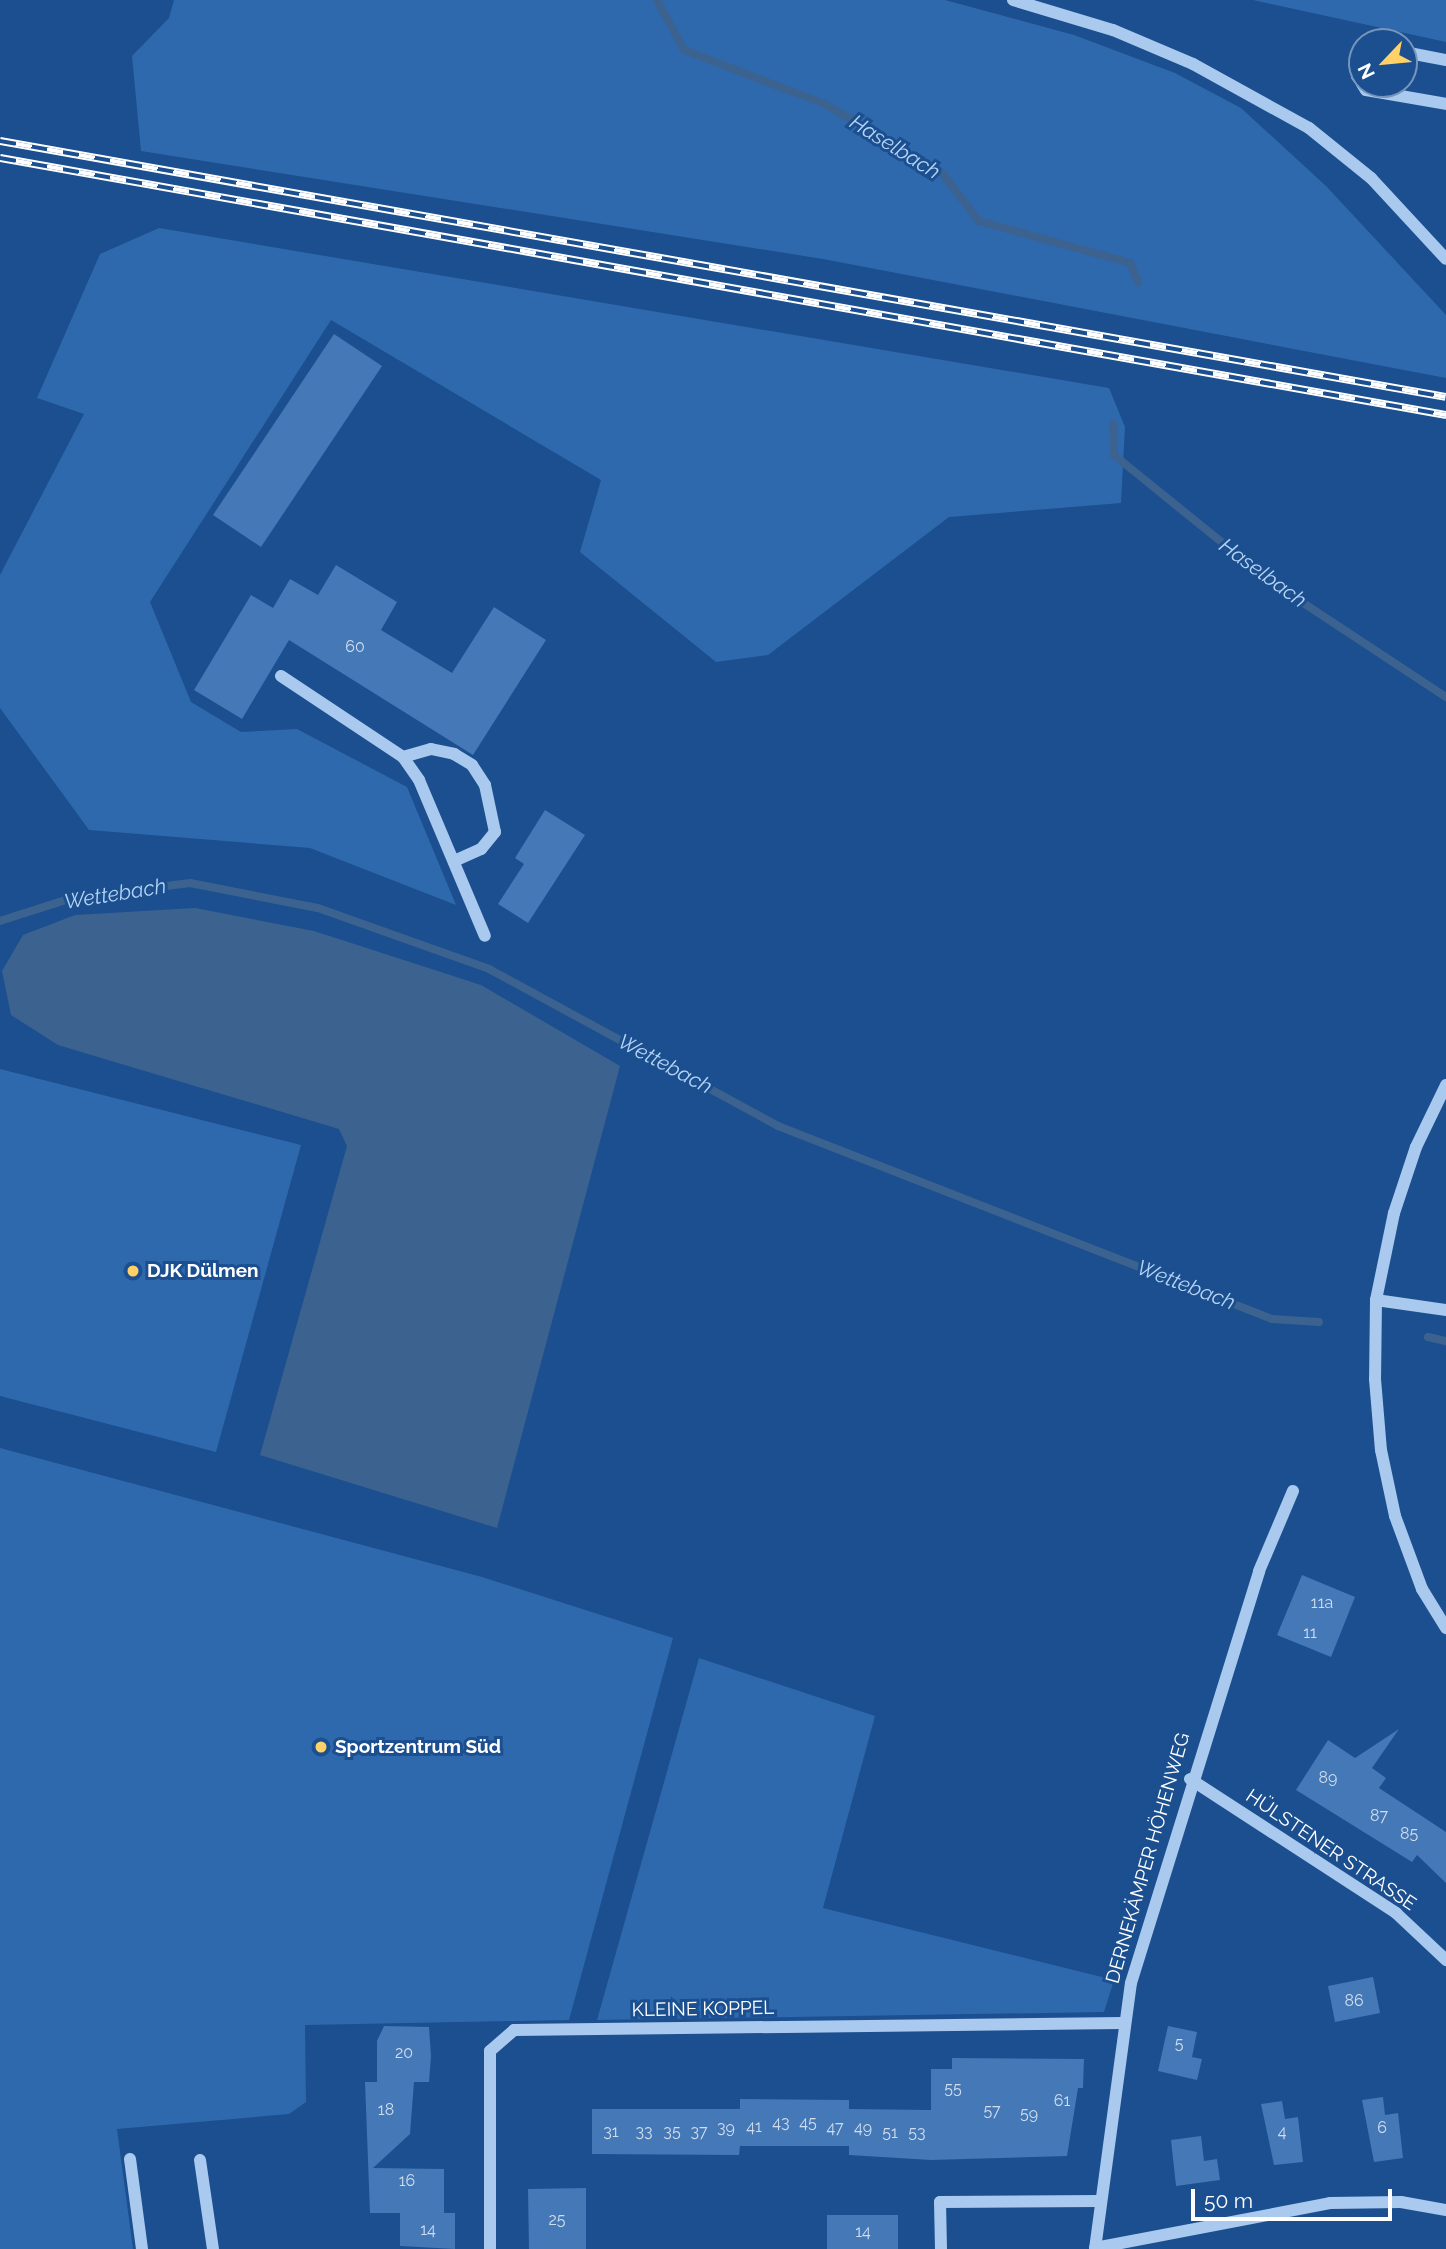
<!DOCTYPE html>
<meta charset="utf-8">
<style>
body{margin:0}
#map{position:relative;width:1446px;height:2249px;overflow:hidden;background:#1b4f8f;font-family:Raleway,sans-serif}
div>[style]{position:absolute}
.green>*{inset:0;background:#2e69ad}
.water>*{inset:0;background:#3c6290}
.stream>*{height:8px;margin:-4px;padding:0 4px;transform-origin:4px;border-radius:4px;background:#3c6290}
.building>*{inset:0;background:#4478b7}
.minor>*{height:12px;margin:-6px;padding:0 6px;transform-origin:6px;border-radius:6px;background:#a9c9ee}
.rail>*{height:8px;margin-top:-4px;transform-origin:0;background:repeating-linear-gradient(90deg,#1b4f8f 0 16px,#fff 0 32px);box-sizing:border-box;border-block:2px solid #fff}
.dots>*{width:19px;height:19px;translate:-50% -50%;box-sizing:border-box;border:4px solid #1b4f8f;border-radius:50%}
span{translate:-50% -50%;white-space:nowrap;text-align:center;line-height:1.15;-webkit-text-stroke:6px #1b4f8f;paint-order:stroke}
.number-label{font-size:16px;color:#d0dded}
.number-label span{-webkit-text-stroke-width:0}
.poi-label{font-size:19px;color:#fff;font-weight:700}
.left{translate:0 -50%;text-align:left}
.street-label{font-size:19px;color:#fff}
.water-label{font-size:21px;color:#b5d3f5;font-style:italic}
.north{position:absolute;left:1348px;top:28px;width:70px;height:70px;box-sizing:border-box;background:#1b4f8f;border:2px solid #7695bc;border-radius:50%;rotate:244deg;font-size:19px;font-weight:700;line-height:28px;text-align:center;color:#fff}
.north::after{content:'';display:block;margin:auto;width:24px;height:32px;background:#ffd166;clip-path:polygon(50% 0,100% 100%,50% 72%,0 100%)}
.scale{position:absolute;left:1191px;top:2189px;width:201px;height:32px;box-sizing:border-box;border:4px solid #fff;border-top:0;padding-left:9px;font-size:21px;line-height:24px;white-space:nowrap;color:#fff;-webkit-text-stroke:5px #1b4f8f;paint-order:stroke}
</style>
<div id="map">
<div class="green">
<div style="clip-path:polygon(174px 0,945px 0,1074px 35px,1175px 73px,1241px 108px,1326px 186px,1446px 315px,1446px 378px,823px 259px,141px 151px,132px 56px,169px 18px)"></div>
<div style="clip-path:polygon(1253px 0,1446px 0,1446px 42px)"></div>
<div style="clip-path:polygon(159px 228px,1109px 388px,1125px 427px,1121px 503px,949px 517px,768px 655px,716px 662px,580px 552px,601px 480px,331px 320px,150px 602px,191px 702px,241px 732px,297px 729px,407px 787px,456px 905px,310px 848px,89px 830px,0 708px,0 575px,84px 414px,37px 398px,100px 254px)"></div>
<div style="clip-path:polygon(0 1069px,301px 1145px,216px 1452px,0 1396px)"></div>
<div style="clip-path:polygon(0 1448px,482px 1577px,673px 1638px,569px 2020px,305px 2025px,306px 2102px,289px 2114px,117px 2129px,133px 2249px,0 2249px)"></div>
<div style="clip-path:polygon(699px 1658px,875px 1716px,823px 1908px,1114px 1980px,1104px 2012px,597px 2020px)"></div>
</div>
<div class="water">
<div style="clip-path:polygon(195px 908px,314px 931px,481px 985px,620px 1066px,497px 1528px,260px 1455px,347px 1146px,339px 1129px,58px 1045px,11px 1015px,2px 971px,23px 935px,75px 915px)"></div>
</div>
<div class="stream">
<div style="left:657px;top:0;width:57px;rotate:61.6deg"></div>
<div style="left:684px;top:50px;width:151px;rotate:21deg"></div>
<div style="left:825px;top:104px;width:136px;rotate:30.5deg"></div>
<div style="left:942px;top:173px;width:61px;rotate:52.4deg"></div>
<div style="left:979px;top:221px;width:157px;rotate:15.5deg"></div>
<div style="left:1130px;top:263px;width:21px;rotate:67deg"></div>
<div style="left:1113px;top:424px;width:31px;rotate:88deg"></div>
<div style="left:1114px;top:455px;width:197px;rotate:39deg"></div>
<div style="left:1267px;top:579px;width:214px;rotate:33.4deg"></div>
<div style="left:0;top:921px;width:76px;rotate:-17.7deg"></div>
<div style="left:72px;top:898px;width:119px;rotate:-7.2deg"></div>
<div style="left:190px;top:883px;width:130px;rotate:11.1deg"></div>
<div style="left:318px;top:908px;width:182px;rotate:19.6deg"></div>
<div style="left:489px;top:969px;width:329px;rotate:28.5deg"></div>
<div style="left:778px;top:1126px;width:530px;rotate:21.34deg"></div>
<div style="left:1272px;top:1319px;width:47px;rotate:3.7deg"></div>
<div style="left:1428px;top:1337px;width:18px;rotate:13deg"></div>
</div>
<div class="building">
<div style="clip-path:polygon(334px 334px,382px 366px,261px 547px,213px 515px)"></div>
<div style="clip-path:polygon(336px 565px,397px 602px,381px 630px,452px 673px,494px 607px,546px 640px,473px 755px,289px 640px,242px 719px,194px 690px,251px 595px,273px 608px,290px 579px,318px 595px)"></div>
<div style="clip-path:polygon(545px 810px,585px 835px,528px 923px,498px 904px,524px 864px,515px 858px)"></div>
<div style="clip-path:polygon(1302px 1575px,1355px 1597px,1331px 1657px,1277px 1635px)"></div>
<div style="clip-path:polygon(1399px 1729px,1372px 1768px,1386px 1778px,1379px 1788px,1446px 1832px,1446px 1883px,1417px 1855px,1412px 1862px,1296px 1790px,1328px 1740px,1355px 1758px)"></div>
<div style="clip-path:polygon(1373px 1977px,1380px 2013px,1335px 2022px,1328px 1986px)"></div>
<div style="clip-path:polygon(384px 2026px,429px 2027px,431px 2056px,429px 2082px,414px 2082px,410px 2134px,373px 2168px,444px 2169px,444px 2213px,455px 2213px,455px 2249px,400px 2246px,400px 2213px,370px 2213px,365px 2082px,377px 2082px,377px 2041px)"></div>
<div style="clip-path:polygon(1168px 2026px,1197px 2032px,1192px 2057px,1202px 2059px,1197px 2080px,1158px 2071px)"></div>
<div style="clip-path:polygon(952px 2058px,1084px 2059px,1083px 2088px,1078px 2088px,1067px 2156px,931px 2160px,849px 2155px,849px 2146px,740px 2146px,739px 2155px,592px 2154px,592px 2109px,740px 2109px,740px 2099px,849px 2100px,849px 2109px,931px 2110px,931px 2069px,952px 2069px)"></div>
<div style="clip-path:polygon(1383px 2097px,1385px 2115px,1398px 2113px,1403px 2158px,1374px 2162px,1362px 2100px)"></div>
<div style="clip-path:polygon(1282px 2101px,1285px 2119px,1298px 2117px,1303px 2162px,1274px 2165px,1261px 2104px)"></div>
<div style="clip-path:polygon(1201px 2136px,1204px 2161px,1217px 2159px,1220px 2180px,1176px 2186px,1171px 2140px)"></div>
<div style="clip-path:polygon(586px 2188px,586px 2249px,529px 2249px,528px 2189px)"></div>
<div style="clip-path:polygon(827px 2215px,898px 2215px,898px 2249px,827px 2249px)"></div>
</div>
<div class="minor">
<div style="left:1013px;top:0;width:104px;rotate:16.7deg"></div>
<div style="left:1113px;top:30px;width:87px;rotate:23deg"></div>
<div style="left:1193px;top:64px;width:132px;rotate:28.9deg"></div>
<div style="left:1309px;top:128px;width:80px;rotate:38.9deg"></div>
<div style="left:1371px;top:178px;width:110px;rotate:47.2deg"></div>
<div style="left:1404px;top:52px;width:43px;rotate:10.8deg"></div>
<div style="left:1362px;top:55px;width:22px;rotate:103deg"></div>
<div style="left:1357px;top:76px;width:9px;rotate:54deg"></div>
<div style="left:1362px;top:84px;width:7px;rotate:56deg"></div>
<div style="left:1366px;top:90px;width:81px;rotate:9.9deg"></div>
<div style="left:281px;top:676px;width:146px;rotate:33.6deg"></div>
<div style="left:403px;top:757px;width:28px;rotate:55deg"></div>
<div style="left:419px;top:780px;width:169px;rotate:67.1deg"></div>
<div style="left:403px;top:757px;width:29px;rotate:-16deg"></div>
<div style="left:431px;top:749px;width:24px;rotate:12deg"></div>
<div style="left:454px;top:754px;width:21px;rotate:31deg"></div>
<div style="left:472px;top:765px;width:24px;rotate:57deg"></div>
<div style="left:485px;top:785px;width:48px;rotate:78deg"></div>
<div style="left:495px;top:832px;width:22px;rotate:129deg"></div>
<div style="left:481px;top:849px;width:30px;rotate:156deg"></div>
<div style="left:1446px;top:1085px;width:69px;rotate:115.8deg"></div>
<div style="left:1416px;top:1147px;width:70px;rotate:108.4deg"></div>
<div style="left:1394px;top:1213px;width:89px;rotate:101.7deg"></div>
<div style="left:1376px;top:1300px;width:79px;rotate:90.7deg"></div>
<div style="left:1375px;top:1379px;width:71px;rotate:85.2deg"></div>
<div style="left:1381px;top:1450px;width:67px;rotate:78deg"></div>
<div style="left:1395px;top:1516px;width:78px;rotate:69.7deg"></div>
<div style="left:1422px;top:1589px;width:46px;rotate:58.4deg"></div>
<div style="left:1376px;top:1300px;width:71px;rotate:8.1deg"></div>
<div style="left:1190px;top:1779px;width:246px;rotate:33deg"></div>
<div style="left:1396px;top:1913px;width:69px;rotate:43.2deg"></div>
<div style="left:130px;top:2159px;width:91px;rotate:82.4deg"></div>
<div style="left:200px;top:2160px;width:90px;rotate:81.7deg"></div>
<div style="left:1095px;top:2248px;width:239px;rotate:-10.8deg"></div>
<div style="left:1330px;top:2203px;width:71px;rotate:-0.8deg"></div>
<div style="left:1401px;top:2202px;width:46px;rotate:10.1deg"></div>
<div style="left:490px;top:2249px;width:198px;rotate:-90deg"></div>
<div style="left:490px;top:2051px;width:32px;rotate:-41deg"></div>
<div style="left:514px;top:2030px;width:608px;rotate:-0.66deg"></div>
<div style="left:941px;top:2249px;width:47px;rotate:-91.2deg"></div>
<div style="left:940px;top:2202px;width:160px;rotate:-0.4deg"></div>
<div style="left:1095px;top:2249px;width:268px;rotate:-82.3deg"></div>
<div style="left:1131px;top:1983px;width:431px;rotate:-72.7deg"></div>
<div style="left:1259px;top:1571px;width:87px;rotate:-67deg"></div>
</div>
<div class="rail">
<div style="left:0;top:141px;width:1468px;rotate:10.04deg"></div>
<div style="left:0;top:158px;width:1469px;rotate:10.08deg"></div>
</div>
<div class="dots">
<div style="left:133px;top:1271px;background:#ffd166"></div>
<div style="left:321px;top:1747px;background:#ffd166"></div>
</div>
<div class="number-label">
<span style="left:355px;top:647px">60</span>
<span style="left:1322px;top:1603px">11a</span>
<span style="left:1310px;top:1633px">11</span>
<span style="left:1328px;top:1778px">89</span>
<span style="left:1379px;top:1816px">87</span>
<span style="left:1409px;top:1834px">85</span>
<span style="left:1354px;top:2001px">86</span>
<span style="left:1179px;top:2044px">5</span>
<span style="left:404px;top:2053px">20</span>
<span style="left:953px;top:2089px">55</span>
<span style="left:1062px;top:2101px">61</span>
<span style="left:386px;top:2110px">18</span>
<span style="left:992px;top:2111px">57</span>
<span style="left:1029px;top:2114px">59</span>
<span style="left:781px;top:2123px">43</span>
<span style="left:808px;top:2123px">45</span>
<span style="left:754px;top:2127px">41</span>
<span style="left:726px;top:2128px">39</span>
<span style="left:835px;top:2128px">47</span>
<span style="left:863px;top:2128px">49</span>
<span style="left:1382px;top:2128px">6</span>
<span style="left:611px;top:2132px">31</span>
<span style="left:644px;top:2132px">33</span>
<span style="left:672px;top:2132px">35</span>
<span style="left:699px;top:2132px">37</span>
<span style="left:1282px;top:2132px">4</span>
<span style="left:890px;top:2133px">51</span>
<span style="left:917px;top:2133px">53</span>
<span style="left:407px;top:2181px">16</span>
<span style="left:557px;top:2220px">25</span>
<span style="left:428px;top:2230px">14</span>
<span style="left:863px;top:2232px">14</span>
</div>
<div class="poi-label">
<span class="left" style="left:147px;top:1271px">DJK Dülmen</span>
<span class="left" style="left:335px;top:1747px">Sportzentrum Süd</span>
</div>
<div class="street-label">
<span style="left:1331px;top:1850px;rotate:34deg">HÜLSTENER STRASSE</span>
<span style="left:1148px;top:1858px;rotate:-74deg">DERNEKÄMPER HÖHENWEG</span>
<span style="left:703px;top:2009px;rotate:-1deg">KLEINE KOPPEL</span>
</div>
<div class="water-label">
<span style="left:895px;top:147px;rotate:32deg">Haselbach</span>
<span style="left:1263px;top:573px;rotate:36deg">Haselbach</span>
<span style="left:115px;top:894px;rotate:-9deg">Wettebach</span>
<span style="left:665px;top:1064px;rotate:28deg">Wettebach</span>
<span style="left:1186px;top:1285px;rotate:21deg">Wettebach</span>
</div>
<div class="north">N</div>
<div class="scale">50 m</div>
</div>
